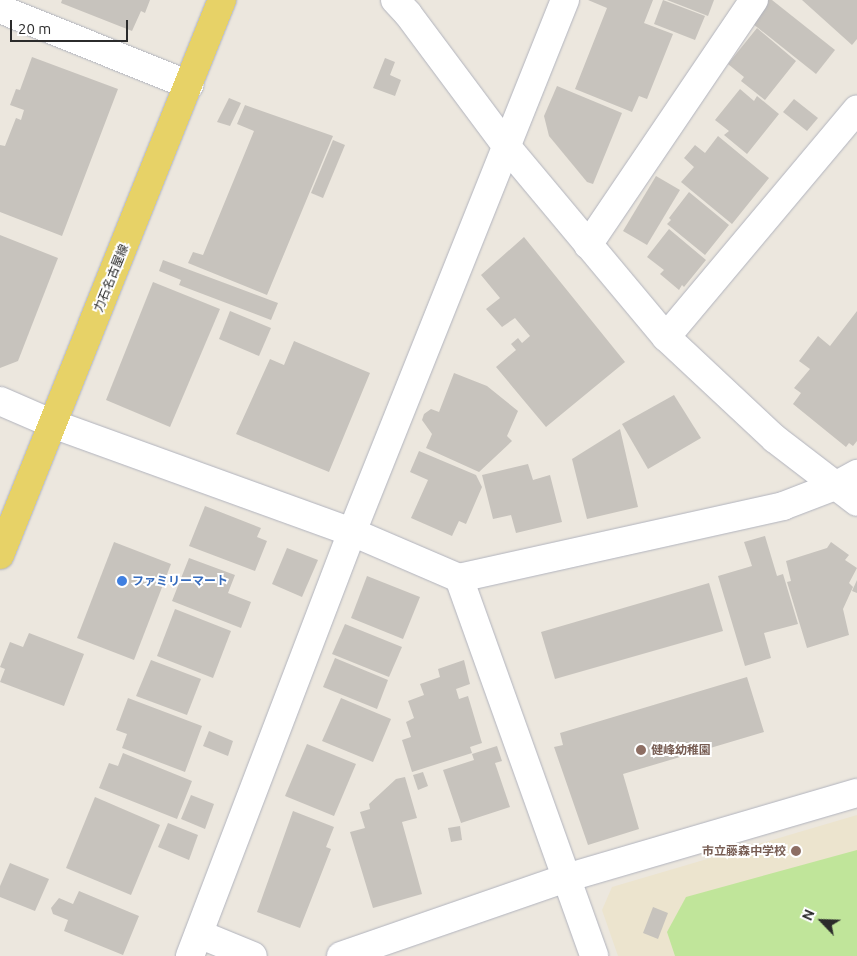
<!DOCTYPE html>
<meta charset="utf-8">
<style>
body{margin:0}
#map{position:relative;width:857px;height:956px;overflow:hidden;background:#ece7de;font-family:Ubuntu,"Noto Sans JP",sans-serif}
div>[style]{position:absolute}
.education>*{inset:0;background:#ece4ce}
.pitch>*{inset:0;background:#c0e59a}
.building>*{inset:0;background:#c7c3bd}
.roads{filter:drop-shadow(0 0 1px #b1b3bd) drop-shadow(0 0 1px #b1b3bd)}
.minor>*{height:28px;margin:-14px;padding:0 14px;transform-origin:14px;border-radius:14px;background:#fff}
.tertiary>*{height:28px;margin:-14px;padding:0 14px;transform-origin:14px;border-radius:14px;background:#fff}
.primary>*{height:28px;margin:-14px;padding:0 14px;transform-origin:14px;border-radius:14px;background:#e7d267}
.dots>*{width:14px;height:14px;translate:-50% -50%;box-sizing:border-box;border:2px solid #fff;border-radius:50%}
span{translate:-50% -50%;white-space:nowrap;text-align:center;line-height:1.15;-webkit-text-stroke:4px #fff;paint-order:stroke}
.street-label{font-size:12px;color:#2b2b2b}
.shop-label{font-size:12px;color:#366cbe;font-weight:700}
.left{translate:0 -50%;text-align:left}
.education-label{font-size:12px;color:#785e54;font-weight:700}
.right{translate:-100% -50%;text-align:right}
.north{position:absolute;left:797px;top:896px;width:50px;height:50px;-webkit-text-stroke:4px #fff;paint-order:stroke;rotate:294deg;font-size:14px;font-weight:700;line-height:20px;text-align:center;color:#2b2b2b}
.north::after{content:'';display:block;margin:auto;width:18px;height:22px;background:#2b2b2b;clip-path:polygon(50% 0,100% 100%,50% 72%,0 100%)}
.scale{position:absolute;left:10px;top:20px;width:118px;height:22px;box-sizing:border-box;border:2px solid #2b2b2b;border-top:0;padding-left:6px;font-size:15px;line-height:18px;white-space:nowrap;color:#2b2b2b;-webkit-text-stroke:4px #fff;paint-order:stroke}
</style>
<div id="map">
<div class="education">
<div style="clip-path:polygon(857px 815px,857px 956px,618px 956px,602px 910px,612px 887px)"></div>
</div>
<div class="pitch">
<div style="clip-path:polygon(857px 850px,857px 956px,675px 956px,667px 932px,686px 897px)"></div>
</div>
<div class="building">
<div style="clip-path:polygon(62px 0,150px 0,145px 13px,141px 11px,132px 31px,61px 3px)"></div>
<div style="clip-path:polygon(588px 0,653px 0,644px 23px,673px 34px,647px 99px,639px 96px,632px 112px,575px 89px,607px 8px)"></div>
<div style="clip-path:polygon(663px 0,705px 16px,695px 40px,654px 24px)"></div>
<div style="clip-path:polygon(667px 0,714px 0,708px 16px)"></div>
<div style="clip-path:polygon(764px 0,772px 0,835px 50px,816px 74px,748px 20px)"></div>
<div style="clip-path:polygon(802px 0,857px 0,857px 39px,852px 45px)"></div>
<div style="clip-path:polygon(757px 28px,796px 61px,765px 100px,741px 81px,744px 77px,728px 64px)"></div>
<div style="clip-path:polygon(32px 57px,118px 89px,62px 236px,0 212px,0 145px,5px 146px,16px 118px,21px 120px,24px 110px,10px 105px,16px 89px,20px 90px)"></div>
<div style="clip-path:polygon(385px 58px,395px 62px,390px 75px,401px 80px,395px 96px,373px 88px)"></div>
<div style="clip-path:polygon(557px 86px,622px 113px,593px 184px,587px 182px,549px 136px,544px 116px)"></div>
<div style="clip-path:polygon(740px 89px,754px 101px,757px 96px,779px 114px,747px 154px,724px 135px,729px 131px,715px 120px)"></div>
<div style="clip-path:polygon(229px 98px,241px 103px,230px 126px,217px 122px)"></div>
<div style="clip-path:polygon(794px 99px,818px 118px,807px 131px,783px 112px)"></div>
<div style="clip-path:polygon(245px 105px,333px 136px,267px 295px,188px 263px,193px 252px,203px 255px,254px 131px,237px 124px)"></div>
<div style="clip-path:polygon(718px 136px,769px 178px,732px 224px,681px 182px,694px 167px,684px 158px,695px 145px,705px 153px)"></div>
<div style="clip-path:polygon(333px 140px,345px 145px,323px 198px,311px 193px)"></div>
<div style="clip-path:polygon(656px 176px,680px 190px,647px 245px,623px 231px)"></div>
<div style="clip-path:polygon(689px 192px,729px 225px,705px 255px,667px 224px,671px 220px,669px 218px)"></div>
<div style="clip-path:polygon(669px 229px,706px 260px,684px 287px,682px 285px,679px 290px,660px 274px,664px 270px,647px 257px)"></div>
<div style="clip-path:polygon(0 235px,58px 258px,18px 361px,0 368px)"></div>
<div style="clip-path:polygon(524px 237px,625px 362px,546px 427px,496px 367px,516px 350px,511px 344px,518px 338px,522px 343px,530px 336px,515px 318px,502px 327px,486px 309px,500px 298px,481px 275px)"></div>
<div style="clip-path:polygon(163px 260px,278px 303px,271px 320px,179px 285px,181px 280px,159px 271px)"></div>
<div style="clip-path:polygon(153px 282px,220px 309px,170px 427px,106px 400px)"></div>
<div style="clip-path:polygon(230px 311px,271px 328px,259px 356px,219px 339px)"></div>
<div style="clip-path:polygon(857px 311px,857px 441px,853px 446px,849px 443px,846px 447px,793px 404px,801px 393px,794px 388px,810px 369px,799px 361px,818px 336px,830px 346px)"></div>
<div style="clip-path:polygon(294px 341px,370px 373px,329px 472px,236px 434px,270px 359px,284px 365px)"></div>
<div style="clip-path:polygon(454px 373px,487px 386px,518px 411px,507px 436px,512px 441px,479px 472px,426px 448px,432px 434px,422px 420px,424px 414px,431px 409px,439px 412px)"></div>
<div style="clip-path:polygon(674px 395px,701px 438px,648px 469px,622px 424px)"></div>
<div style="clip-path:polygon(620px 429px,638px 507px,587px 519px,572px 459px)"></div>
<div style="clip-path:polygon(419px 451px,476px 475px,482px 487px,466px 524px,459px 521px,452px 536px,411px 518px,428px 480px,410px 472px)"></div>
<div style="clip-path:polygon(528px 464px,533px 480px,550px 475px,562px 522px,516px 533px,511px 515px,493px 519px,482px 475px)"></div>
<div style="clip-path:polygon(205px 506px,261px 528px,257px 537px,267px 541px,255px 571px,189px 546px)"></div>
<div style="clip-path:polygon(765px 536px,777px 576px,783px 574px,798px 624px,764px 633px,771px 658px,745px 666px,718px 576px,752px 566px,744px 542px)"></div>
<div style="clip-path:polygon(114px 542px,171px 564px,134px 660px,77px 638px)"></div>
<div style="clip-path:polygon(831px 542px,849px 555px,845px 560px,857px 568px,849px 583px,853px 587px,843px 609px,849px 635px,807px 648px,787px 582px,791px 581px,786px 561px,827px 548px)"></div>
<div style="clip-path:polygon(287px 548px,318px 560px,302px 597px,272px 584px)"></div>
<div style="clip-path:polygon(189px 558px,235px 575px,228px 593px,251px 602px,241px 628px,172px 601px)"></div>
<div style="clip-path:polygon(367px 576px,420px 597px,403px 639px,351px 618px)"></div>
<div style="clip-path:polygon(857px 580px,857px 593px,852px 591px)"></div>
<div style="clip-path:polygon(709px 583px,723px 631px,555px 679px,541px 632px)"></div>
<div style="clip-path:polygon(175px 609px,231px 631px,213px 678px,157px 656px)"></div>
<div style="clip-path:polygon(345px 624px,402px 647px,389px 677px,332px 654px)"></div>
<div style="clip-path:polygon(29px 633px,84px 654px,64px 706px,0 682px,5px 669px,0 667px,10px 642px,23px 647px)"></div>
<div style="clip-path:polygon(335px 658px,388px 680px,377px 709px,323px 687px)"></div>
<div style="clip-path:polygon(151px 660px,201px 679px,187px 715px,136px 696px)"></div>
<div style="clip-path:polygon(464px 660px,470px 684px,456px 689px,459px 699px,468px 696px,482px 743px,470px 747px,472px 753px,412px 772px,402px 740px,411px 737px,406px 722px,414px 718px,408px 701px,424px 695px,420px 684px,440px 677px,438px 669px)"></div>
<div style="clip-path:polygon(747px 677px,764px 732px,623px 774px,639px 829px,588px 845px,554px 747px,563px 745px,560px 733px)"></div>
<div style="clip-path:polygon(128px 698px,202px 726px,185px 772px,122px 748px,127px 734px,116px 730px)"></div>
<div style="clip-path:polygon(341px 698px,391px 719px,373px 762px,322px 741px)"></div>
<div style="clip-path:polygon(209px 731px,233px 741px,228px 756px,203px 746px)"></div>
<div style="clip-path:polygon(307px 744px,356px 764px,334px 816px,285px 796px)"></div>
<div style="clip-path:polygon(497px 746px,502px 761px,495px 763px,510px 807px,461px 823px,443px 770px,474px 760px,472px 754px)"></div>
<div style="clip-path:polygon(123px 753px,192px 781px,177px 819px,99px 788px,109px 763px,118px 766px)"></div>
<div style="clip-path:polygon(423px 772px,428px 786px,418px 790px,413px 775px)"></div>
<div style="clip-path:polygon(405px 777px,417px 818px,402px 822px,422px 894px,373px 908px,350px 832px,365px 828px,360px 812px,370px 809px,369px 804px,396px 779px)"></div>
<div style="clip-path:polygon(191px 795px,214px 804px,205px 829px,181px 819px)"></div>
<div style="clip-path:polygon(95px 797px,160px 825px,131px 895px,66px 868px)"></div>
<div style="clip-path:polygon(293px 811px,334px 827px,326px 847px,331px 849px,300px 928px,257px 912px)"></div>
<div style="clip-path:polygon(168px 823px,198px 835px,189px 860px,158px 847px)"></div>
<div style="clip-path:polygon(460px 826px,462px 840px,451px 842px,448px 828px)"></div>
<div style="clip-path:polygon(10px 863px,49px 879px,35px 911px,0 897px,0 886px)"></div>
<div style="clip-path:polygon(79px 891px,139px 916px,123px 955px,64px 931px,68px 920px,53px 914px,51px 908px,59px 898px,73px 904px)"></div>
<div style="clip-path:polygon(653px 907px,668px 913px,658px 939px,643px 933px)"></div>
</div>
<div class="roads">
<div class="minor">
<div style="left:0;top:9px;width:204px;rotate:21.9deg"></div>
<div style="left:588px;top:245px;width:296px;rotate:-55.9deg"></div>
<div style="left:666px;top:337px;width:297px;rotate:-50deg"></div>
<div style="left:0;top:401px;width:58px;rotate:23.5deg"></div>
<div style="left:53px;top:424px;width:318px;rotate:19.9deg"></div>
<div style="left:352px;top:532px;width:116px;rotate:23.3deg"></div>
<div style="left:459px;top:578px;width:332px;rotate:-12.5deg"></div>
<div style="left:783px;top:506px;width:56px;rotate:-21deg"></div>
<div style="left:835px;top:486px;width:25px;rotate:-29deg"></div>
<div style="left:459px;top:578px;width:401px;rotate:70.3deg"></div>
<div style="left:199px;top:934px;width:58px;rotate:22.2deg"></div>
<div style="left:190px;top:956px;width:454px;rotate:-69.1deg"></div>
<div style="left:352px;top:532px;width:573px;rotate:-68.18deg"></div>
<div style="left:341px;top:956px;width:238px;rotate:-19.1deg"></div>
<div style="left:566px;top:878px;width:303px;rotate:-16.3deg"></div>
</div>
<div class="tertiary">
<div style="left:395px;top:0;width:19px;rotate:47deg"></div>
<div style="left:408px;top:14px;width:166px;rotate:53.3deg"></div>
<div style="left:507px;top:147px;width:248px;rotate:50.1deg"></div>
<div style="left:666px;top:337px;width:149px;rotate:43.1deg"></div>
<div style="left:775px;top:439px;width:103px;rotate:37.5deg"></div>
</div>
<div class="primary">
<div style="left:0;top:555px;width:598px;rotate:-68.2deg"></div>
</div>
</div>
<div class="dots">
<div style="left:122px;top:581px;background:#3f7fe0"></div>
<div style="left:641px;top:750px;background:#8d6e63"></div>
<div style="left:796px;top:851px;background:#8d6e63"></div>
</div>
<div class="street-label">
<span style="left:111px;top:278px;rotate:-68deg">力石名古屋線</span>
</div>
<div class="shop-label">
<span class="left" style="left:132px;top:581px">ファミリーマート</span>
</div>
<div class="education-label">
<span class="left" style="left:651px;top:750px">健峰幼稚園</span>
<span class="right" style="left:786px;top:851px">市立藤森中学校</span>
</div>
<div class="north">N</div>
<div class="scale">20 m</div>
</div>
